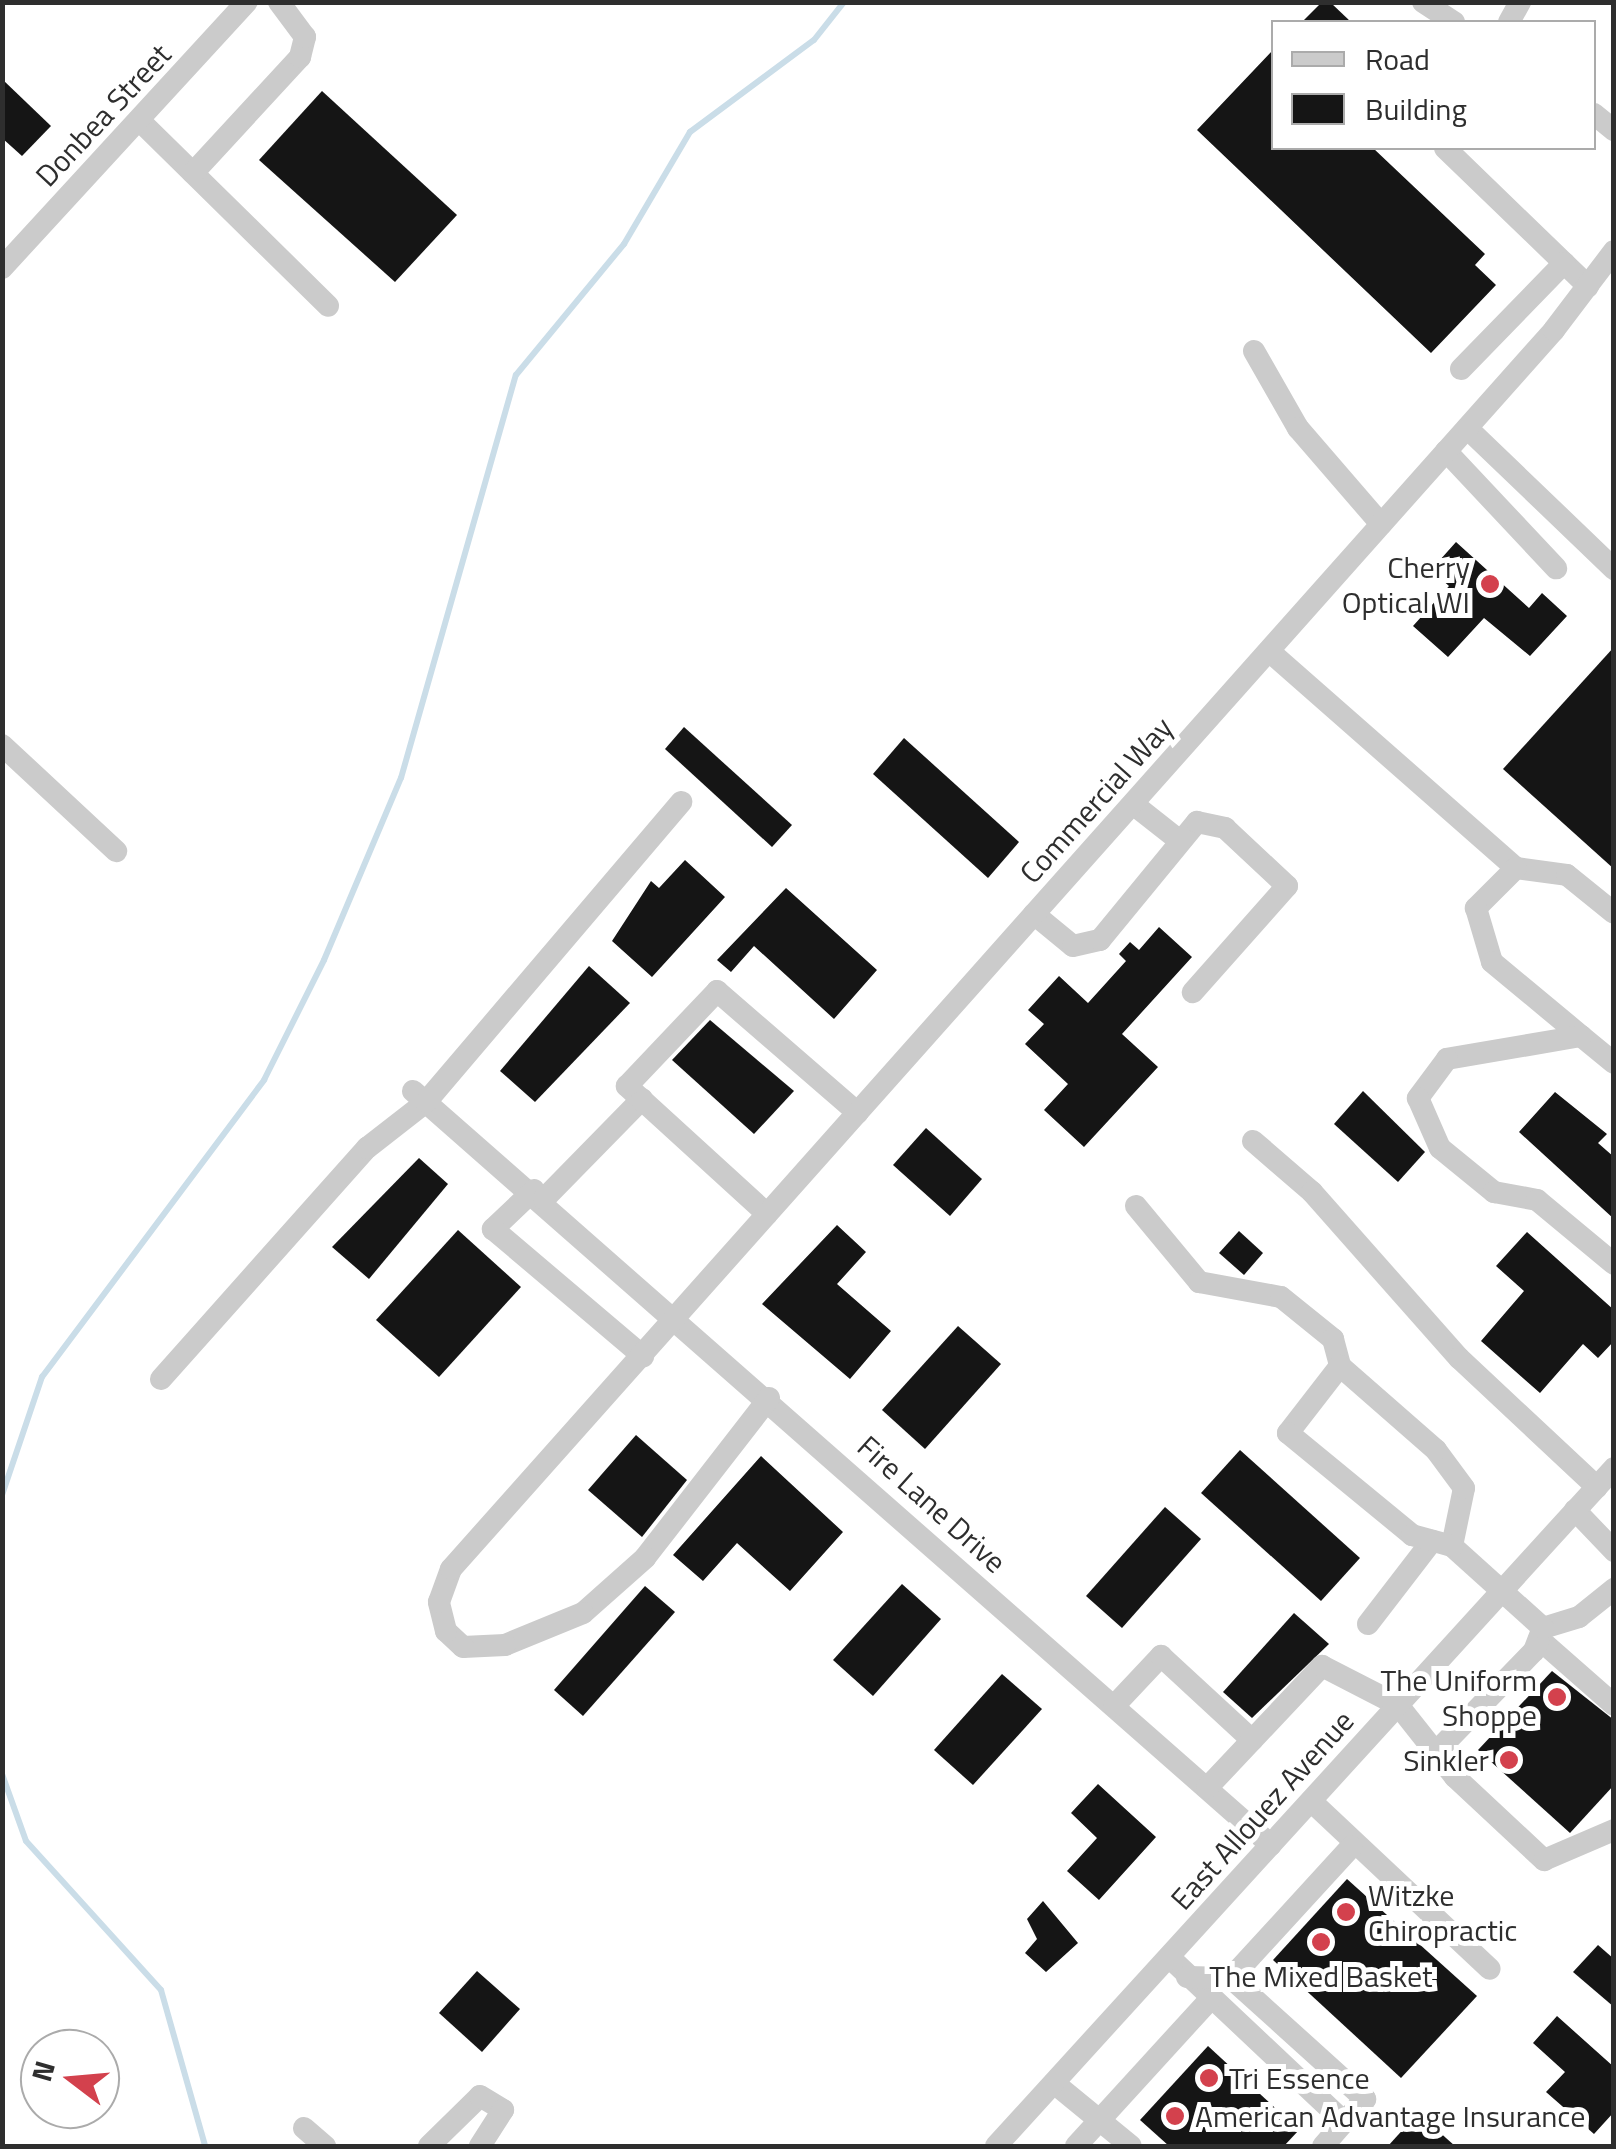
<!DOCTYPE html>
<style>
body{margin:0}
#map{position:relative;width:1616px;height:2149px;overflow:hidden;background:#fff;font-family:"Titillium Web",sans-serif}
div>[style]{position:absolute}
.stream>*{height:6px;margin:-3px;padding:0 3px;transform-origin:3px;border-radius:3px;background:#cadde8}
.building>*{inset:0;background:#151515}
.minor>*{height:22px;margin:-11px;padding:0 11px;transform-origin:11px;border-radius:11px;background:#cbcbcb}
.dots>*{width:28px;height:28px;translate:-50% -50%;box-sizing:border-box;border:5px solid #fff;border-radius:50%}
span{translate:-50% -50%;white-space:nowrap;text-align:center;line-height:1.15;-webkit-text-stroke:10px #fff;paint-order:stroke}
.street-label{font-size:30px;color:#2e2e2e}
.poi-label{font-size:30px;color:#2e2e2e}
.right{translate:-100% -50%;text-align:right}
.left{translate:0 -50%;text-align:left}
.frame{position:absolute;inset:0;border:5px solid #2e2e2e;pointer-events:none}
.legend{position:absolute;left:1271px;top:20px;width:325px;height:130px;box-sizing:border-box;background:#fff;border:2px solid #ababab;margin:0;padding:12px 18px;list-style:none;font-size:30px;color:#2e2e2e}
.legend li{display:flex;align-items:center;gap:20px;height:50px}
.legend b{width:50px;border:2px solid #ababab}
.north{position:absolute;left:20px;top:2029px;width:100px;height:100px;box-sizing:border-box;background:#fff;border:2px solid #ababab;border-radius:50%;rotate:286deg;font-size:28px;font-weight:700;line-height:40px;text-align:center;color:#2e2e2e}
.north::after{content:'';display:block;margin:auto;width:35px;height:45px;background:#d3414d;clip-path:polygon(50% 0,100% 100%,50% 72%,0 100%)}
</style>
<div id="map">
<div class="stream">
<div style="left:2px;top:1495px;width:125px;rotate:-71.3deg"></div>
<div style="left:42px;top:1377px;width:371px;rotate:-53.2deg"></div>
<div style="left:264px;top:1080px;width:134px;rotate:-63.4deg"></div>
<div style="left:324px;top:960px;width:198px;rotate:-67.1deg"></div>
<div style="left:401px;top:778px;width:419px;rotate:-74.1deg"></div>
<div style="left:516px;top:375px;width:170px;rotate:-50.5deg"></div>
<div style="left:624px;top:244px;width:130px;rotate:-59.5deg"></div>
<div style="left:690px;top:132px;width:154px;rotate:-36.6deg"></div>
<div style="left:814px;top:40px;width:48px;rotate:-51.7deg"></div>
<div style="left:2px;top:1774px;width:71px;rotate:70.3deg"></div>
<div style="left:26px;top:1841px;width:201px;rotate:47.8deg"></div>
<div style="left:161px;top:1990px;width:162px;rotate:74.2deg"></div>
</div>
<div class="building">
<div style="clip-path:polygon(1322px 2px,1330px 2px,1351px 22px,1302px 22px)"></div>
<div style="clip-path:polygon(1274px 49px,1274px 148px,1373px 148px,1485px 254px,1475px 265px,1496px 285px,1431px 353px,1197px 130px)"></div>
<div style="clip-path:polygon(2px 79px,51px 126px,22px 156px,2px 138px)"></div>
<div style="clip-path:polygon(322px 91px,457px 215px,395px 282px,259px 160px)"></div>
<div style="clip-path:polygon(1456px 542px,1529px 608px,1542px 593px,1567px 616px,1530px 656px,1484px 618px,1448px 657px,1413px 626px,1449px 586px,1431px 570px)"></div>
<div style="clip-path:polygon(1614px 647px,1614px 869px,1503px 769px)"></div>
<div style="clip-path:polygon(684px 727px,792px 825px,772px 847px,665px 749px)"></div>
<div style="clip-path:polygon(904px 738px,1019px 842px,988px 878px,873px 774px)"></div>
<div style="clip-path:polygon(685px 860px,725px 897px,652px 977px,612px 941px,651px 881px,659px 888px)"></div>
<div style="clip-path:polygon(786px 888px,877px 970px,834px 1019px,754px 946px,731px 972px,717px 960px)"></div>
<div style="clip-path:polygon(1159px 927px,1192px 957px,1122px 1034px,1158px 1067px,1084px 1147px,1044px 1110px,1068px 1084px,1025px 1044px,1044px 1024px,1028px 1010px,1059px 976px,1088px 1003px,1126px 961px,1119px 954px,1130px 942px,1139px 950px)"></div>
<div style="clip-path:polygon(589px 966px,630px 1003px,535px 1102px,500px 1071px)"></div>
<div style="clip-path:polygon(710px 1020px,794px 1091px,754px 1134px,672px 1060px)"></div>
<div style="clip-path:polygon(1363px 1091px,1425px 1152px,1398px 1182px,1334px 1124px)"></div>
<div style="clip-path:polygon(1555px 1092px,1607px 1134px,1598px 1143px,1614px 1157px,1614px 1219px,1519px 1132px)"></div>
<div style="clip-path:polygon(926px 1128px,982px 1179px,950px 1216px,893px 1165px)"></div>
<div style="clip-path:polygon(419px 1158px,448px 1184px,369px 1279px,332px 1247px)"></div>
<div style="clip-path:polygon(837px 1225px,866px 1252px,837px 1284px,891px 1331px,850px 1379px,762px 1304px)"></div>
<div style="clip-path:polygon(458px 1230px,521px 1287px,439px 1377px,376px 1320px)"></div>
<div style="clip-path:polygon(1239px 1231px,1263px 1253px,1244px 1275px,1219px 1253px)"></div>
<div style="clip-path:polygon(1527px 1232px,1614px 1310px,1614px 1341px,1598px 1358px,1583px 1344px,1540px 1393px,1481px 1341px,1524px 1291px,1496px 1266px)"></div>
<div style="clip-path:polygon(958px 1326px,1001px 1364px,925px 1449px,882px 1410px)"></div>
<div style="clip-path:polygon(636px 1435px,687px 1480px,642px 1537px,588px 1490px)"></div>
<div style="clip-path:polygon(1240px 1450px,1360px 1558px,1321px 1601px,1201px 1493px)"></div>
<div style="clip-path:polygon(761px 1456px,843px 1532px,790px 1591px,737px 1543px,703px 1581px,673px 1555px)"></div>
<div style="clip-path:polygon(1165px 1507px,1201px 1539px,1122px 1628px,1086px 1596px)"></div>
<div style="clip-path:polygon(902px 1584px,941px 1619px,873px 1696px,833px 1660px)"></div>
<div style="clip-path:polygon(645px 1586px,675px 1612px,583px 1716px,554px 1690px)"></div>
<div style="clip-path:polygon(1294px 1613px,1329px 1644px,1252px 1718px,1223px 1692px)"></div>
<div style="clip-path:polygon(1552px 1671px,1614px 1720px,1614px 1785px,1570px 1833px,1478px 1750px)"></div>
<div style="clip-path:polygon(1002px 1674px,1042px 1709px,973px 1785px,934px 1750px)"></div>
<div style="clip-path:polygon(1098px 1784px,1156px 1837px,1099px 1900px,1067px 1871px,1097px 1838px,1071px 1813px)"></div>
<div style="clip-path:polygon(1347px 1879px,1477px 1996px,1401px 2078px,1273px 1960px)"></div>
<div style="clip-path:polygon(1043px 1901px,1078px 1943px,1046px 1972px,1025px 1953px,1037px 1939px,1027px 1919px)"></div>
<div style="clip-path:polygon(1598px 1945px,1614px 1959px,1614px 2007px,1573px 1972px)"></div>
<div style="clip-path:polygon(477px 1971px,520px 2009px,482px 2052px,439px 2013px)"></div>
<div style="clip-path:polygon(1557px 2016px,1614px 2067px,1614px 2112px,1594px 2134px,1546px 2092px,1565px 2072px,1533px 2043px)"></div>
<div style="clip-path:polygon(1208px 2046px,1299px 2130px,1284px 2146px,1169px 2146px,1140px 2120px)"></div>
<div style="clip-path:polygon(1418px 2113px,1455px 2146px,1388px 2146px)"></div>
</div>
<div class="minor">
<div style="left:1423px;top:2px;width:37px;rotate:33deg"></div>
<div style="left:1509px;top:22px;width:23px;rotate:-61deg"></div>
<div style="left:1594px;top:114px;width:26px;rotate:39deg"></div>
<div style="left:139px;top:120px;width:265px;rotate:44.5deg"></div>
<div style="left:1445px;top:148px;width:199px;rotate:44deg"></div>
<div style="left:193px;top:173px;width:158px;rotate:-47.3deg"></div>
<div style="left:300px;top:57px;width:21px;rotate:-76deg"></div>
<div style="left:305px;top:37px;width:44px;rotate:-126.6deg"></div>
<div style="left:2px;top:268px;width:362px;rotate:-47.4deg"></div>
<div style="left:1254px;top:351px;width:89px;rotate:60.3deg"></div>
<div style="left:1298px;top:428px;width:127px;rotate:49.2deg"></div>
<div style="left:1461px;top:369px;width:148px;rotate:-45.8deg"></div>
<div style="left:1467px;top:428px;width:204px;rotate:43.8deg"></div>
<div style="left:1446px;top:451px;width:161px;rotate:46.8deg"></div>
<div style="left:1269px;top:651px;width:329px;rotate:41.3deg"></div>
<div style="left:1516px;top:868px;width:51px;rotate:7.8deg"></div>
<div style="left:1567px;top:875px;width:60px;rotate:39deg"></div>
<div style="left:2px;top:745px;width:156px;rotate:42.9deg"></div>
<div style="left:1133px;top:804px;width:60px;rotate:38.2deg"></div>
<div style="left:1516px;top:868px;width:57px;rotate:135deg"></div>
<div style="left:1476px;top:908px;width:56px;rotate:73.5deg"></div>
<div style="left:1492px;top:962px;width:116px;rotate:39.7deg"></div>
<div style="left:1034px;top:914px;width:50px;rotate:39.4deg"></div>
<div style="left:1073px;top:946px;width:28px;rotate:-13deg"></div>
<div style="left:1100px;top:940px;width:153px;rotate:-50.6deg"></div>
<div style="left:1197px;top:822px;width:29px;rotate:12deg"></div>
<div style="left:1225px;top:828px;width:85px;rotate:43.1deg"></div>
<div style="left:1287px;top:886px;width:142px;rotate:131.6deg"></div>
<div style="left:1614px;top:1063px;width:43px;rotate:-140.7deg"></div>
<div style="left:1581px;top:1036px;width:136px;rotate:170.3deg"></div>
<div style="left:1447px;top:1059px;width:49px;rotate:126.6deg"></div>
<div style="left:1418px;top:1098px;width:55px;rotate:66.3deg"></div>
<div style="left:1440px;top:1148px;width:70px;rotate:39.2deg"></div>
<div style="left:1494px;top:1192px;width:44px;rotate:10.5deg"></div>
<div style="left:1537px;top:1200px;width:100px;rotate:39.7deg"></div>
<div style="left:413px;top:1091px;width:1142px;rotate:41.31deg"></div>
<div style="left:1253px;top:1141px;width:78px;rotate:40.8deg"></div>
<div style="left:1312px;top:1192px;width:222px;rotate:48.5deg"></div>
<div style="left:1459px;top:1358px;width:189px;rotate:43.1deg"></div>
<div style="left:534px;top:1190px;width:57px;rotate:136.4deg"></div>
<div style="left:493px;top:1229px;width:197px;rotate:40.3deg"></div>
<div style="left:544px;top:1199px;width:140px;rotate:-45.6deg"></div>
<div style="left:1136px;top:1206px;width:99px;rotate:50.3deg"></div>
<div style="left:1199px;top:1282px;width:83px;rotate:10.4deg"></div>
<div style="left:1281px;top:1297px;width:67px;rotate:38.9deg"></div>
<div style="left:1333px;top:1339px;width:28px;rotate:75deg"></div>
<div style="left:767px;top:1214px;width:190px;rotate:-137.6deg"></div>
<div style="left:627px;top:1086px;width:131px;rotate:-46.5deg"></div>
<div style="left:717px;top:991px;width:186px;rotate:40.9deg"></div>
<div style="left:161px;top:1379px;width:310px;rotate:-48.3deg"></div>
<div style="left:367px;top:1148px;width:75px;rotate:-37.9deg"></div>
<div style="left:426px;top:1102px;width:394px;rotate:-49.6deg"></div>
<div style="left:769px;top:1398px;width:202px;rotate:127.8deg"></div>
<div style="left:645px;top:1558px;width:83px;rotate:138.4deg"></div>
<div style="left:583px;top:1613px;width:84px;rotate:157.7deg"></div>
<div style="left:505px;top:1645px;width:42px;rotate:177.3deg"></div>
<div style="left:463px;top:1647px;width:23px;rotate:-137deg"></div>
<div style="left:446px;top:1631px;width:30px;rotate:-104deg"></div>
<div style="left:439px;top:1602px;width:35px;rotate:-70deg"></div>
<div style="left:451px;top:1569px;width:1659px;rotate:-48.32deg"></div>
<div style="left:1554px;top:330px;width:99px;rotate:-52.8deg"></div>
<div style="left:1575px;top:1510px;width:57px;rotate:46.4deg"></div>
<div style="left:1368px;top:1624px;width:105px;rotate:-52.4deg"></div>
<div style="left:1543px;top:1628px;width:38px;rotate:-17deg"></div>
<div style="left:1579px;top:1617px;width:45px;rotate:-38.7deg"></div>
<div style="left:1539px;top:1639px;width:100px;rotate:41.3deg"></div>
<div style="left:1114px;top:1706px;width:69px;rotate:-46.8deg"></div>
<div style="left:1161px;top:1656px;width:124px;rotate:42.7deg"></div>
<div style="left:1437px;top:1751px;width:139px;rotate:-45.9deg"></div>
<div style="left:1534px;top:1651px;width:25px;rotate:-69deg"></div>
<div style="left:1543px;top:1628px;width:122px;rotate:-138deg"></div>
<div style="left:1452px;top:1546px;width:59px;rotate:-78.3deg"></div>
<div style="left:1464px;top:1488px;width:47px;rotate:-126.4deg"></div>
<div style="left:1436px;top:1450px;width:128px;rotate:-138.8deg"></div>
<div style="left:1340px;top:1366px;width:85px;rotate:127.8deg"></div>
<div style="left:1288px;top:1433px;width:161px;rotate:39.4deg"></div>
<div style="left:1412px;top:1535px;width:41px;rotate:15.4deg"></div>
<div style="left:1207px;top:1788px;width:168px;rotate:-46.7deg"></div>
<div style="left:1322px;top:1666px;width:85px;rotate:27.2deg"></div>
<div style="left:1398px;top:1705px;width:92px;rotate:51.6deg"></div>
<div style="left:1455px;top:1777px;width:122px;rotate:43deg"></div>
<div style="left:1544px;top:1860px;width:76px;rotate:-23.2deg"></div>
<div style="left:1311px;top:1801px;width:245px;rotate:43.2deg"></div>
<div style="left:1169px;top:1957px;width:241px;rotate:43.3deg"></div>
<div style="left:1344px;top:2122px;width:32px;rotate:131deg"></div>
<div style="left:1187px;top:1977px;width:44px;rotate:1.3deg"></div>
<div style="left:1231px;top:1978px;width:181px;rotate:42.1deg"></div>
<div style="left:1365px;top:2099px;width:31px;rotate:132deg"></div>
<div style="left:1231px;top:1978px;width:178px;rotate:-47.5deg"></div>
<div style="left:1054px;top:2083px;width:99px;rotate:39.3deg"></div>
<div style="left:304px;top:2128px;width:28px;rotate:41deg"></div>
<div style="left:429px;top:2146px;width:71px;rotate:-44.4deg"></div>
<div style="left:480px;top:2096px;width:27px;rotate:31deg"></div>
<div style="left:503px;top:2110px;width:43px;rotate:122.6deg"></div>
<div style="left:996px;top:2146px;width:917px;rotate:-47.65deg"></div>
<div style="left:1076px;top:2146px;width:199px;rotate:-47.6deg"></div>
</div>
<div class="dots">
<div style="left:1490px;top:584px;background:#d3414d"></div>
<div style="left:1557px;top:1697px;background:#d3414d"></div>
<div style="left:1509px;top:1760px;background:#d3414d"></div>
<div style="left:1346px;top:1912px;background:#d3414d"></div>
<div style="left:1321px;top:1942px;background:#d3414d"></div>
<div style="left:1209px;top:2078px;background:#d3414d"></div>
<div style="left:1175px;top:2116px;background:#d3414d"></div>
</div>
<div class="street-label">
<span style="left:103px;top:115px;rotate:-47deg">Donbea Street</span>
<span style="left:1096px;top:800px;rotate:-48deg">Commercial Way</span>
<span style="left:932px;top:1504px;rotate:42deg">Fire Lane Drive</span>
<span style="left:1262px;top:1810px;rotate:-48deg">East Allouez Avenue</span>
</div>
<div class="poi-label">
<span class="right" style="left:1470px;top:584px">Cherry<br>Optical WI</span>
<span class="right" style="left:1537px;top:1697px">The Uniform<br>Shoppe</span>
<span class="right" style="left:1489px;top:1760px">Sinkler</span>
<span class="left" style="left:1368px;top:1912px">Witzke<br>Chiropractic</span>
<span style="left:1321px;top:1976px">The Mixed Basket</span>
<span class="left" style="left:1229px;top:2078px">Tri Essence</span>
<span class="left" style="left:1195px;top:2116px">American Advantage Insurance</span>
</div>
<div class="frame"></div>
<ul class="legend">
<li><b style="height:12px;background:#cbcbcb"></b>Road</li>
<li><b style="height:28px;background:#151515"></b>Building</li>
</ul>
<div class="north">N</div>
</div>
